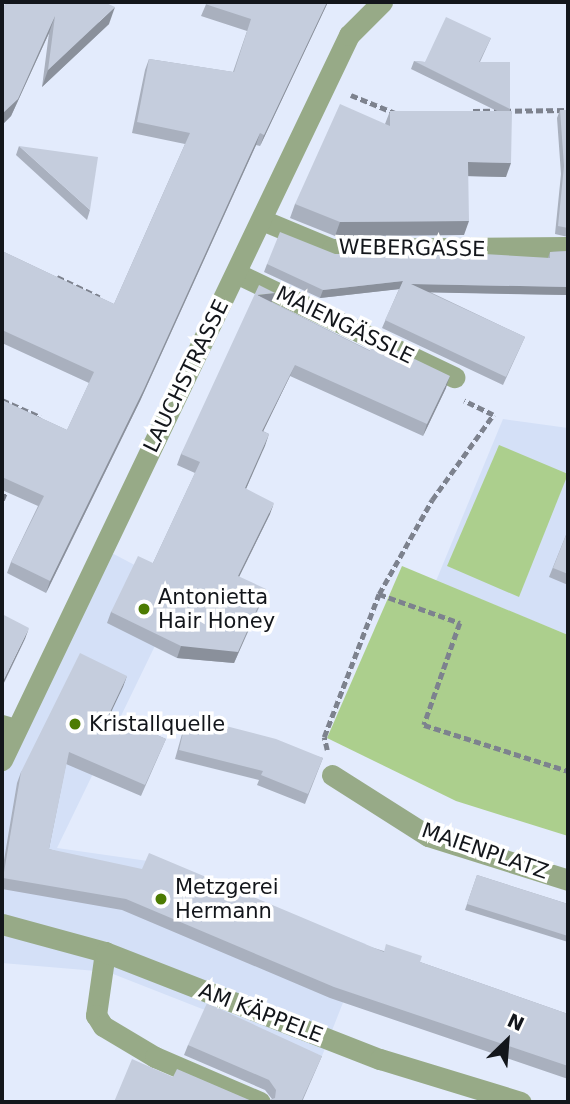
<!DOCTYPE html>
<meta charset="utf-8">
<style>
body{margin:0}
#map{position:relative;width:570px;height:1104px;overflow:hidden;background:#e3ebfc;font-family:"DejaVu Sans",sans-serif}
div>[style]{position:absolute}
.built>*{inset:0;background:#d4e0f7}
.green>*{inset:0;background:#accf8d}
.path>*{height:4.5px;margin-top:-2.25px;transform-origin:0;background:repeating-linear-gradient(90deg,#7d828e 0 7px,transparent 0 10.5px)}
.service>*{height:18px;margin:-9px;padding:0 9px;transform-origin:9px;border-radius:9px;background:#97aa87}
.minor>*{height:21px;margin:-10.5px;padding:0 10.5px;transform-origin:10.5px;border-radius:10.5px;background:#97aa87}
.tertiary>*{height:21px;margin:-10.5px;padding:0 10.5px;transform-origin:10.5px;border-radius:10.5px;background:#97aa87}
.wall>*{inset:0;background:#a9b0be}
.shaded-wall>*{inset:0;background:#8a909b}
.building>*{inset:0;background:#c5cddd}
.dots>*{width:19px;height:19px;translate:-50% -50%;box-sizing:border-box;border:4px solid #fff;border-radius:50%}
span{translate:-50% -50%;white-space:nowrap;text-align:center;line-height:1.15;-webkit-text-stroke:7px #fff;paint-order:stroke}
.street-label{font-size:21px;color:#13161b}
.poi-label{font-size:21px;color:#13161b}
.left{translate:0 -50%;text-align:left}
.frame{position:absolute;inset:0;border:4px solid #13161b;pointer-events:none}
.north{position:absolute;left:472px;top:1006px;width:70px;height:70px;-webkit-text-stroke:5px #fff;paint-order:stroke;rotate:25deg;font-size:19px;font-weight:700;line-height:28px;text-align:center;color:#13161b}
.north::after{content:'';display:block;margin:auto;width:24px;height:32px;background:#13161b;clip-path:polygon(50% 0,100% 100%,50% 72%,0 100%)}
</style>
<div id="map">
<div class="built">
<div style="clip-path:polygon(503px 419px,568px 428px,568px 635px,436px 581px)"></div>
<div style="clip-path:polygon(108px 551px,182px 590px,57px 848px,148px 861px,366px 944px,322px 1056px,108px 972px,2px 963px,2px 738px)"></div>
</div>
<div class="green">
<div style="clip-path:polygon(499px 445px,568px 474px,519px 597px,447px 566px)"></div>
<div style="clip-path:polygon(402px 566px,568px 635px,568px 836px,456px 801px,327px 738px)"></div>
</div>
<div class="path">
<div style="left:351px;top:95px;width:48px;rotate:22.2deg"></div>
<div style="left:473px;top:111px;width:95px;rotate:-0.6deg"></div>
<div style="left:57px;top:277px;width:47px;rotate:25.5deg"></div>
<div style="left:2px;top:400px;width:42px;rotate:24.1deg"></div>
<div style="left:40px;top:417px;width:6px;rotate:121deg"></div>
<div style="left:2px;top:500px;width:13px;rotate:-67deg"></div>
<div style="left:379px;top:594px;width:86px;rotate:19.7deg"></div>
<div style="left:460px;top:623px;width:108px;rotate:109.4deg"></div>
<div style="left:424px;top:725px;width:151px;rotate:17.7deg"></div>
<div style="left:327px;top:750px;width:13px;rotate:-103deg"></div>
<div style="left:324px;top:737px;width:153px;rotate:-69deg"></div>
<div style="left:379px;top:594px;width:108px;rotate:-60.6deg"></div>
<div style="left:432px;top:500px;width:105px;rotate:-54.3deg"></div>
<div style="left:493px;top:415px;width:32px;rotate:-154deg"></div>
</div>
<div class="service">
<div style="left:2px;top:724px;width:15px;rotate:16deg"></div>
</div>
<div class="minor">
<div style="left:262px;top:220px;width:76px;rotate:22.5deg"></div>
<div style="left:332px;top:249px;width:236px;rotate:-0.5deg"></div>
<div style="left:236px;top:273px;width:242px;rotate:25.5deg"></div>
<div style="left:2px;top:760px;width:804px;rotate:-64.42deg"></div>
<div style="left:349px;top:35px;width:47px;rotate:-45deg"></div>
<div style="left:332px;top:775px;width:114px;rotate:32.4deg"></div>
<div style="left:428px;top:836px;width:147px;rotate:17.4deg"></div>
<div style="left:105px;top:952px;width:64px;rotate:98.1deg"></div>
<div style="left:96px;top:1015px;width:13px;rotate:58deg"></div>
<div style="left:103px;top:1026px;width:61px;rotate:30.8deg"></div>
<div style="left:155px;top:1057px;width:114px;rotate:23.2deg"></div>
</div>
<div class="tertiary">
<div style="left:2px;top:924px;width:107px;rotate:15.2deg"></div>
<div style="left:105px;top:952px;width:295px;rotate:21.3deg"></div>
<div style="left:380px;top:1059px;width:147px;rotate:17deg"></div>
</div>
<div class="wall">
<div style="clip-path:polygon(207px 2px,328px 2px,260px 146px,256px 145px,140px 401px,46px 593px,7px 573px,11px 562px,38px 506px,2px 490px,2px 400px,67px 430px,89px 383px,2px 343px,2px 251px,114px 304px,185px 144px,132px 133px,145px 70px,149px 59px,233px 72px,247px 31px,201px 16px)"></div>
<div style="clip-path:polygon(2px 7px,109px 24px,42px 87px,49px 33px,11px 116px,2px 125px)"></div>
<div style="clip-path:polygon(491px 38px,480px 62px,510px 109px,506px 177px,468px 176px,464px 235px,335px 236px,290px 218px,295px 204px,385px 124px,390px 111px,497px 111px,411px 69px,414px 61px,425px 62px)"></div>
<div style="clip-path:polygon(560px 110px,568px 110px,568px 237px,555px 234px,561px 174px,557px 118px)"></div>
<div style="clip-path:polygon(19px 146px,90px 210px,87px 220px,16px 155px)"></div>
<div style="clip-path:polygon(568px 251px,568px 295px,430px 292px,525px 337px,503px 385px,382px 328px,399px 289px,320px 298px,264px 272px,267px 264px,335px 254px,548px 258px,550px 252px)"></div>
<div style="clip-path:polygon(272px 302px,446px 388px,423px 436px,290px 376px,263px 431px,269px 434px,246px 489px,270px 514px,239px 577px,262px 601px,234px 663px,177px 658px,107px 623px,111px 612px,153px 563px,195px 473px,177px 465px,181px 454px)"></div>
<div style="clip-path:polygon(568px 530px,568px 585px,549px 577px)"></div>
<div style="clip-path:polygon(127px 676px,110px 714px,166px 739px,141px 796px,66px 764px,49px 849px,420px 962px,568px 1014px,568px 1079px,330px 998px,122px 910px,2px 889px,2px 872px,17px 783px,21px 772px)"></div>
<div style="clip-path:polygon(187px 716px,323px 758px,305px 804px,257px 785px,259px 780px,175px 759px)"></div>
<div style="clip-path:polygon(477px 875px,568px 904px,568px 942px,465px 910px)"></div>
<div style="clip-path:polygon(188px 1045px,322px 1056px,302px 1102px,264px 1102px,272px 1099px,265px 1090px,184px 1055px)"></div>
</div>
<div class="shaded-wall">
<div style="clip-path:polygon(327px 2px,328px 2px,260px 146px,264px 135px)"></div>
<div style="clip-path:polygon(115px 7px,109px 24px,42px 87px,48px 70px)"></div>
<div style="clip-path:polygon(55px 16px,49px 33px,11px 116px,2px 125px,2px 114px)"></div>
<div style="clip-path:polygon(260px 133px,256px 145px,140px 401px,46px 593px,50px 581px)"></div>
<div style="clip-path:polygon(468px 162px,511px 163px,506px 177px,463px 176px)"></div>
<div style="clip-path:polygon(469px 221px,464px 235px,335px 236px,340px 222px)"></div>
<div style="clip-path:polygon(403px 281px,400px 289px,320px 298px,323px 290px)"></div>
<div style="clip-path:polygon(411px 284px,568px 287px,568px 295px,408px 292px)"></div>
<div style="clip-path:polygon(275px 293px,271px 304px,257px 295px)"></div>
<div style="clip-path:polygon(295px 365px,290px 376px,258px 442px,262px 431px)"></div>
<div style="clip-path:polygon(450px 376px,446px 388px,423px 436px,427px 424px)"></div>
<div style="clip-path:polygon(269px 434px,265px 446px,241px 500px,245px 488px)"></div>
<div style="clip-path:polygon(274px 503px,270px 514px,234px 587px,238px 576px)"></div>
<div style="clip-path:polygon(266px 589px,234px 663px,177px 658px,181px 646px)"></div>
<div style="clip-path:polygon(29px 628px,25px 639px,2px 687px,4px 679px)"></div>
<div style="clip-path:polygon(127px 676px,123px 687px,105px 725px,109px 714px)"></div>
</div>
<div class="building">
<div style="clip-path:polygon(8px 2px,104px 2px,115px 7px,48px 70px,55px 16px,18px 99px,2px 114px,2px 7px)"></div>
<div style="clip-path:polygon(207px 2px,327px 2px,264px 135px,260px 133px,144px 389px,50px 581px,11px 562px,44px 496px,2px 477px,2px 400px,67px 430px,94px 372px,2px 330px,2px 251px,114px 304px,190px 133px,137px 122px,149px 59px,234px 72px,251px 19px,205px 4px)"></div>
<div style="clip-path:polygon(446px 17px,491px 38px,479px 62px,510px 62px,510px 109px,414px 61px,425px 62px)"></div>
<div style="clip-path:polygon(340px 104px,390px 126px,390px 111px,512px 111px,511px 163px,468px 162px,469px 221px,340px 222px,295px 204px)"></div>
<div style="clip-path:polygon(560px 110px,568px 110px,568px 228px,558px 226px,564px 166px)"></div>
<div style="clip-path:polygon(19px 146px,98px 157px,90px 210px)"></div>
<div style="clip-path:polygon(280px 232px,335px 254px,467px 253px,550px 258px,550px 252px,568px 251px,568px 287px,411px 284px,525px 337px,506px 377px,385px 320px,403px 281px,323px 290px,267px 264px)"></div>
<div style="clip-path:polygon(259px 285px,275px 293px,257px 295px,370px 351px,375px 340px,450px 376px,427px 424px,295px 365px,262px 431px,269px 434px,245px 488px,274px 503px,238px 576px,266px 589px,238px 652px,181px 646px,111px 612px,138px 556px,153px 563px,200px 462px,181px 454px)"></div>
<div style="clip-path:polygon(568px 530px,568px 574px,553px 568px)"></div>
<div style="clip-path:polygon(2px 614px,29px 628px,4px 679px,2px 678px)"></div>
<div style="clip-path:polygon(80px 653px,127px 676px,109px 714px,166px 739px,145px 785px,69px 752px,49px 849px,142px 869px,149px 853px,384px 952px,386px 944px,422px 956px,420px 962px,568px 1014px,568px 1066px,334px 987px,126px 899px,3px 878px,21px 772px)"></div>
<div style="clip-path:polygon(187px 716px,276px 739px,323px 758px,308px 794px,261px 775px,263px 771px,179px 750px)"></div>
<div style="clip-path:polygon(477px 875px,568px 904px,568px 936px,467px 904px)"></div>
<div style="clip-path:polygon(207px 1003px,322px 1056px,301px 1102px,264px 1102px,275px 1098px,276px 1090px,269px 1080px,188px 1045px)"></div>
<div style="clip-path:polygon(132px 1059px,173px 1077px,177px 1069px,254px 1102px,114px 1102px)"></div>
</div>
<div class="dots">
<div style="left:144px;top:609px;background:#4c7b02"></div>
<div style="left:75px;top:724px;background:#4c7b02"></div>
<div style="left:161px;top:899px;background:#4c7b02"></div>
</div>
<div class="street-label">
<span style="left:412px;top:248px;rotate:1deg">WEBERGASSE</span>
<span style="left:345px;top:325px;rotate:26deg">MAIENGÄSSLE</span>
<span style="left:186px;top:376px;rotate:-64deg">LAUCHSTRASSE</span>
<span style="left:485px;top:851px;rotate:19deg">MAIENPLATZ</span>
<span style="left:261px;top:1013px;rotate:21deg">AM KÄPPELE</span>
</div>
<div class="poi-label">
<span class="left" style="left:158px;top:609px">Antonietta<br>Hair Honey</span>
<span class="left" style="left:89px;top:724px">Kristallquelle</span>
<span class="left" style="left:175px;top:899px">Metzgerei<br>Hermann</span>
</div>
<div class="frame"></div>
<div class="north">N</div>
</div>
